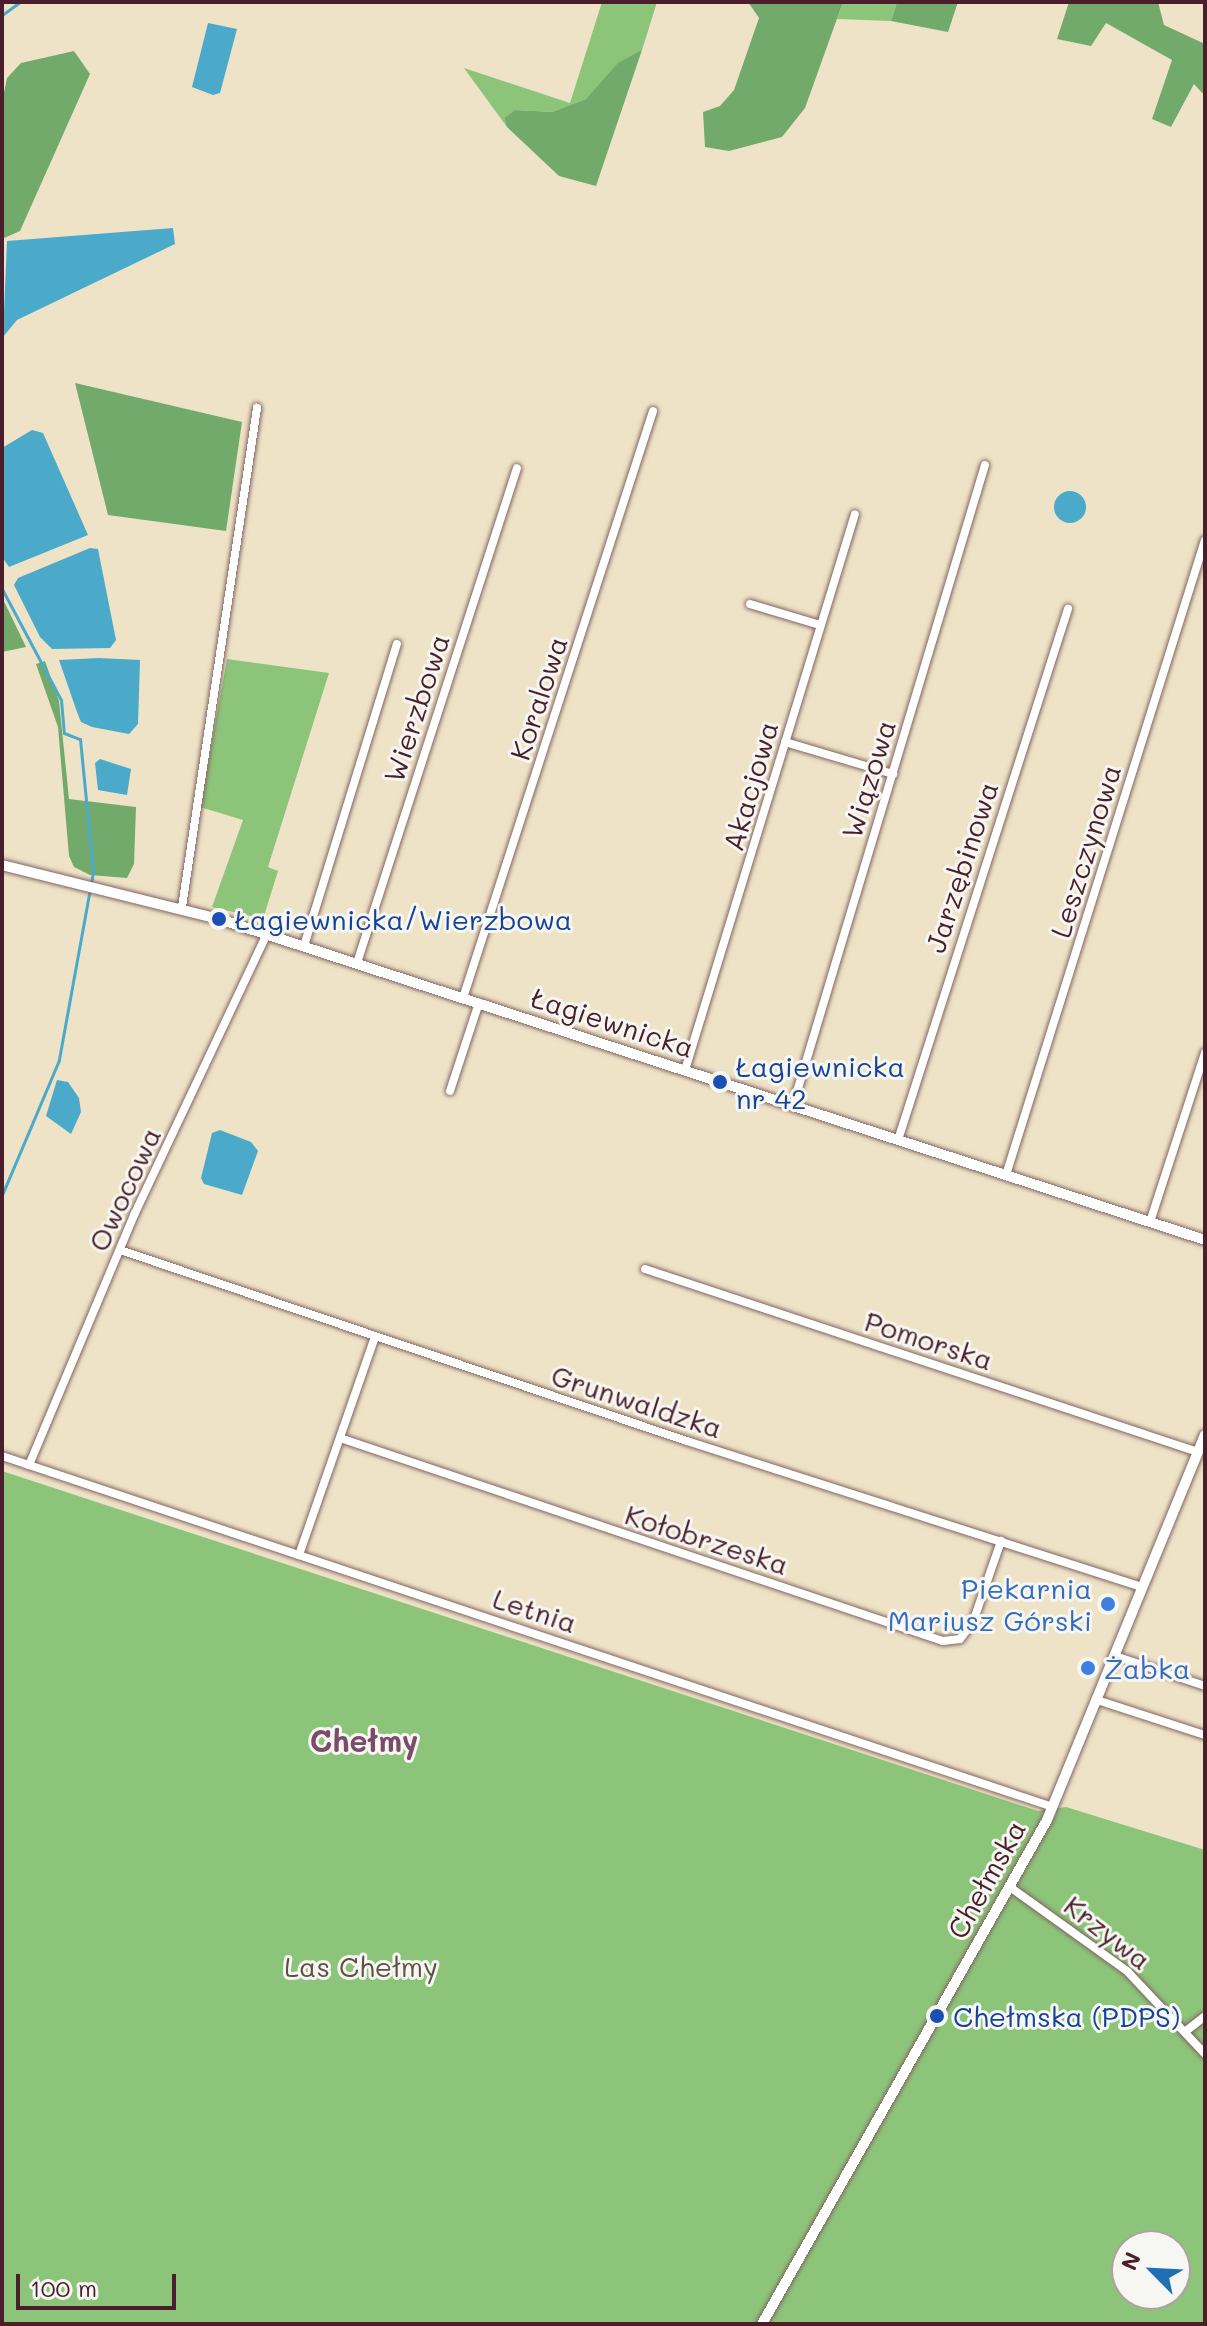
<!DOCTYPE html>
<meta charset="utf-8">
<style>
body{margin:0}
#map{position:relative;width:1207px;height:2326px;overflow:hidden;background:#eee3c7;font-family:Mali,sans-serif}
div>[style]{position:absolute}
.green>*{inset:0;background:#8cc57a}
.forest>*{inset:0;background:#71aa6a}
.water>*{inset:0;background:#4baaca}
.round{border-radius:50%}
.stream>*{height:3px;margin:-1.5px;padding:0 1.5px;transform-origin:1.5px;border-radius:1.5px;background:#4baaca}
.roads{filter:drop-shadow(0 0 2px #836462) drop-shadow(0 0 2px #836462)}
.minor>*{height:8px;margin:-4px;padding:0 4px;transform-origin:4px;border-radius:4px;background:#fff}
.tertiary>*{height:10px;margin:-5px;padding:0 5px;transform-origin:5px;border-radius:5px;background:#fff}
.dots>*{width:22px;height:22px;translate:-50% -50%;box-sizing:border-box;border:4px solid #f6f6f2;border-radius:50%}
span{translate:-50% -50%;white-space:nowrap;text-align:center;line-height:1.15;-webkit-text-stroke:6px #f6f6f2;paint-order:stroke}
.street-label{font-size:28px;color:#4a1f2b}
.transit-label{font-size:28px;color:#164399}
.left{translate:0 -50%;text-align:left}
.shop-label{font-size:28px;color:#366cbe}
.right{translate:-100% -50%;text-align:right}
.park-label{font-size:28px;color:#5e5143}
.neighbourhood-label{font-size:30px;color:#7b4b69;font-weight:700}
.frame{position:absolute;inset:0;border:4px solid #4a1f2b;pointer-events:none}
.north{position:absolute;left:1111px;top:2230px;width:80px;height:80px;box-sizing:border-box;background:#f6f6f2;border:2px solid #b1a0a2;border-radius:50%;rotate:294deg;font-size:22px;font-weight:700;line-height:32px;text-align:center;color:#4a1f2b}
.north::after{content:'';display:block;margin:auto;width:28px;height:36px;background:#1f6fb2;clip-path:polygon(50% 0,100% 100%,50% 72%,0 100%)}
.scale{position:absolute;left:16px;top:2274px;width:160px;height:36px;box-sizing:border-box;border:4px solid #4a1f2b;border-top:0;padding-left:10px;font-size:24px;line-height:28px;white-space:nowrap;color:#4a1f2b;-webkit-text-stroke:6px #f6f6f2;paint-order:stroke}
</style>
<div id="map">
<div class="green">
<div style="clip-path:polygon(602px 2px,657px 2px,642px 50px,586px 99px,552px 112px,515px 110px,504px 118px,507px 127px,464px 68px,570px 103px)"></div>
<div style="clip-path:polygon(843px 2px,897px 2px,891px 21px,837px 19px)"></div>
<div style="clip-path:polygon(227px 659px,329px 673px,268px 867px,278px 871px,263px 919px,212px 907px,243px 820px,200px 807px)"></div>
<div style="clip-path:polygon(evenodd,2px 1471px,1038px 1811px,1066px 1807px,1205px 1850px,1205px 2324px,2px 2324px,2px 1471px,1127px 2246px,1175px 2246px,1175px 2294px,1127px 2294px,1127px 2246px)"></div>
</div>
<div class="forest">
<div style="clip-path:polygon(748px 2px,843px 2px,805px 108px,782px 137px,729px 151px,705px 147px,703px 112px,720px 106px,734px 90px,759px 18px)"></div>
<div style="clip-path:polygon(897px 2px,958px 2px,948px 32px,891px 21px)"></div>
<div style="clip-path:polygon(1069px 2px,1158px 2px,1164px 25px,1205px 44px,1205px 96px,1194px 84px,1171px 127px,1152px 119px,1172px 60px,1106px 23px,1091px 46px,1057px 39px)"></div>
<div style="clip-path:polygon(642px 50px,596px 186px,559px 176px,507px 127px,504px 118px,515px 110px,552px 112px,586px 99px,618px 63px)"></div>
<div style="clip-path:polygon(74px 51px,90px 74px,20px 231px,2px 239px,2px 102px,7px 78px,21px 63px)"></div>
<div style="clip-path:polygon(75px 383px,242px 422px,226px 531px,108px 515px)"></div>
<div style="clip-path:polygon(2px 597px,26px 647px,2px 652px)"></div>
<div style="clip-path:polygon(45px 661px,59px 701px,69px 799px,136px 807px,134px 864px,127px 878px,90px 875px,74px 867px,69px 856px,58px 727px,36px 664px)"></div>
</div>
<div class="water">
<div style="clip-path:polygon(208px 23px,237px 29px,220px 93px,213px 95px,192px 87px)"></div>
<div style="clip-path:polygon(173px 228px,175px 244px,17px 320px,3px 337px,7px 241px)"></div>
<div style="clip-path:polygon(32px 430px,43px 433px,88px 535px,9px 567px,2px 557px,2px 448px)"></div>
<div class="round" style="left:1054px;top:491px;width:32px;height:32px"></div>
<div style="clip-path:polygon(90px 548px,98px 549px,116px 640px,110px 648px,52px 649px,40px 637px,14px 585px,18px 578px)"></div>
<div style="clip-path:polygon(99px 658px,140px 660px,138px 724px,129px 734px,92px 727px,81px 722px,77px 712px,59px 660px)"></div>
<div style="clip-path:polygon(100px 759px,131px 769px,127px 795px,98px 790px,95px 763px)"></div>
<div style="clip-path:polygon(57px 1080px,68px 1082px,79px 1098px,81px 1112px,71px 1134px,46px 1116px)"></div>
<div style="clip-path:polygon(220px 1130px,251px 1142px,258px 1151px,242px 1195px,204px 1184px,201px 1178px,212px 1133px)"></div>
</div>
<div class="stream">
<div style="left:2px;top:15px;width:22px;rotate:-36deg"></div>
<div style="left:2px;top:589px;width:126px;rotate:62deg"></div>
<div style="left:61px;top:700px;width:33px;rotate:85deg"></div>
<div style="left:64px;top:733px;width:17px;rotate:21deg"></div>
<div style="left:80px;top:739px;width:134px;rotate:84.4deg"></div>
<div style="left:93px;top:872px;width:191px;rotate:100.3deg"></div>
<div style="left:59px;top:1060px;width:147px;rotate:112.9deg"></div>
</div>
<div class="roads">
<div class="minor">
<div style="left:750px;top:604px;width:73px;rotate:16.7deg"></div>
<div style="left:785px;top:742px;width:113px;rotate:16.5deg"></div>
<div style="left:182px;top:907px;width:505px;rotate:-81.45deg"></div>
<div style="left:304px;top:946px;width:316px;rotate:-72.9deg"></div>
<div style="left:357px;top:963px;width:520px;rotate:-72.09deg"></div>
<div style="left:463px;top:998px;width:617px;rotate:-72.06deg"></div>
<div style="left:685px;top:1070px;width:581px;rotate:-73deg"></div>
<div style="left:450px;top:1091px;width:93px;rotate:-71.8deg"></div>
<div style="left:793px;top:1105px;width:668px;rotate:-73.3deg"></div>
<div style="left:898px;top:1140px;width:558px;rotate:-72.25deg"></div>
<div style="left:1006px;top:1175px;width:665px;rotate:-72.6deg"></div>
<div style="left:1150px;top:1222px;width:178px;rotate:-72deg"></div>
<div style="left:120px;top:1250px;width:598px;rotate:18.62deg"></div>
<div style="left:687px;top:1441px;width:479px;rotate:17.8deg"></div>
<div style="left:645px;top:1269px;width:582px;rotate:18.31deg"></div>
<div style="left:340px;top:1438px;width:636px;rotate:18.61deg"></div>
<div style="left:943px;top:1641px;width:17px;rotate:-7deg"></div>
<div style="left:960px;top:1639px;width:21px;rotate:-53deg"></div>
<div style="left:973px;top:1622px;width:86px;rotate:-70.9deg"></div>
<div style="left:2px;top:1456px;width:1108px;rotate:18.47deg"></div>
<div style="left:29px;top:1465px;width:273px;rotate:-67.2deg"></div>
<div style="left:135px;top:1213px;width:309px;rotate:-64.7deg"></div>
<div style="left:299px;top:1555px;width:231px;rotate:-70.8deg"></div>
<div style="left:1115px;top:1656px;width:95px;rotate:18.4deg"></div>
<div style="left:1097px;top:1700px;width:114px;rotate:18deg"></div>
<div style="left:1010px;top:1887px;width:144px;rotate:35.7deg"></div>
<div style="left:1127px;top:1971px;width:114px;rotate:46.8deg"></div>
<div style="left:1186px;top:2031px;width:24px;rotate:-38deg"></div>
</div>
<div class="tertiary">
<div style="left:2px;top:865px;width:224px;rotate:14deg"></div>
<div style="left:219px;top:919px;width:1037px;rotate:18.03deg"></div>
<div style="left:762px;top:2324px;width:579px;rotate:-60.51deg"></div>
<div style="left:1047px;top:1820px;width:416px;rotate:-67.7deg"></div>
</div>
</div>
<div class="dots">
<div style="left:219px;top:919px;background:#1a4fb4"></div>
<div style="left:720px;top:1082px;background:#1a4fb4"></div>
<div style="left:1108px;top:1604px;background:#3f7fe0"></div>
<div style="left:1088px;top:1668px;background:#3f7fe0"></div>
<div style="left:937px;top:2016px;background:#1a4fb4"></div>
</div>
<div class="street-label">
<span style="left:538px;top:698px;rotate:-72deg">Koralowa</span>
<span style="left:416px;top:708px;rotate:-72deg">Wierzbowa</span>
<span style="left:868px;top:779px;rotate:-73deg">Wiązowa</span>
<span style="left:750px;top:786px;rotate:-74deg">Akacjowa</span>
<span style="left:1085px;top:851px;rotate:-73deg">Leszczynowa</span>
<span style="left:961px;top:867px;rotate:-72deg">Jarzębinowa</span>
<span style="left:613px;top:1022px;rotate:18deg">Łagiewnicka</span>
<span style="left:124px;top:1189px;rotate:-65deg">Owocowa</span>
<span style="left:929px;top:1340px;rotate:18deg">Pomorska</span>
<span style="left:637px;top:1401px;rotate:18deg">Grunwaldzka</span>
<span style="left:707px;top:1539px;rotate:18deg">Kołobrzeska</span>
<span style="left:535px;top:1610px;rotate:18deg">Letnia</span>
<span style="left:986px;top:1879px;rotate:-61deg">Chełmska</span>
<span style="left:1108px;top:1932px;rotate:38deg">Krzywa</span>
</div>
<div class="transit-label">
<span class="left" style="left:235px;top:919px">Łagiewnicka/Wierzbowa</span>
<span class="left" style="left:736px;top:1082px">Łagiewnicka<br>nr 42</span>
<span class="left" style="left:953px;top:2016px">Chełmska (PDPS)</span>
</div>
<div class="shop-label">
<span class="right" style="left:1092px;top:1604px">Piekarnia<br>Mariusz Górski</span>
<span class="left" style="left:1104px;top:1668px">Żabka</span>
</div>
<div class="park-label">
<span style="left:361px;top:1966px">Las Chełmy</span>
</div>
<div class="neighbourhood-label">
<span style="left:364px;top:1740px">Chełmy</span>
</div>
<div class="frame"></div>
<div class="north">N</div>
<div class="scale">100 m</div>
</div>
